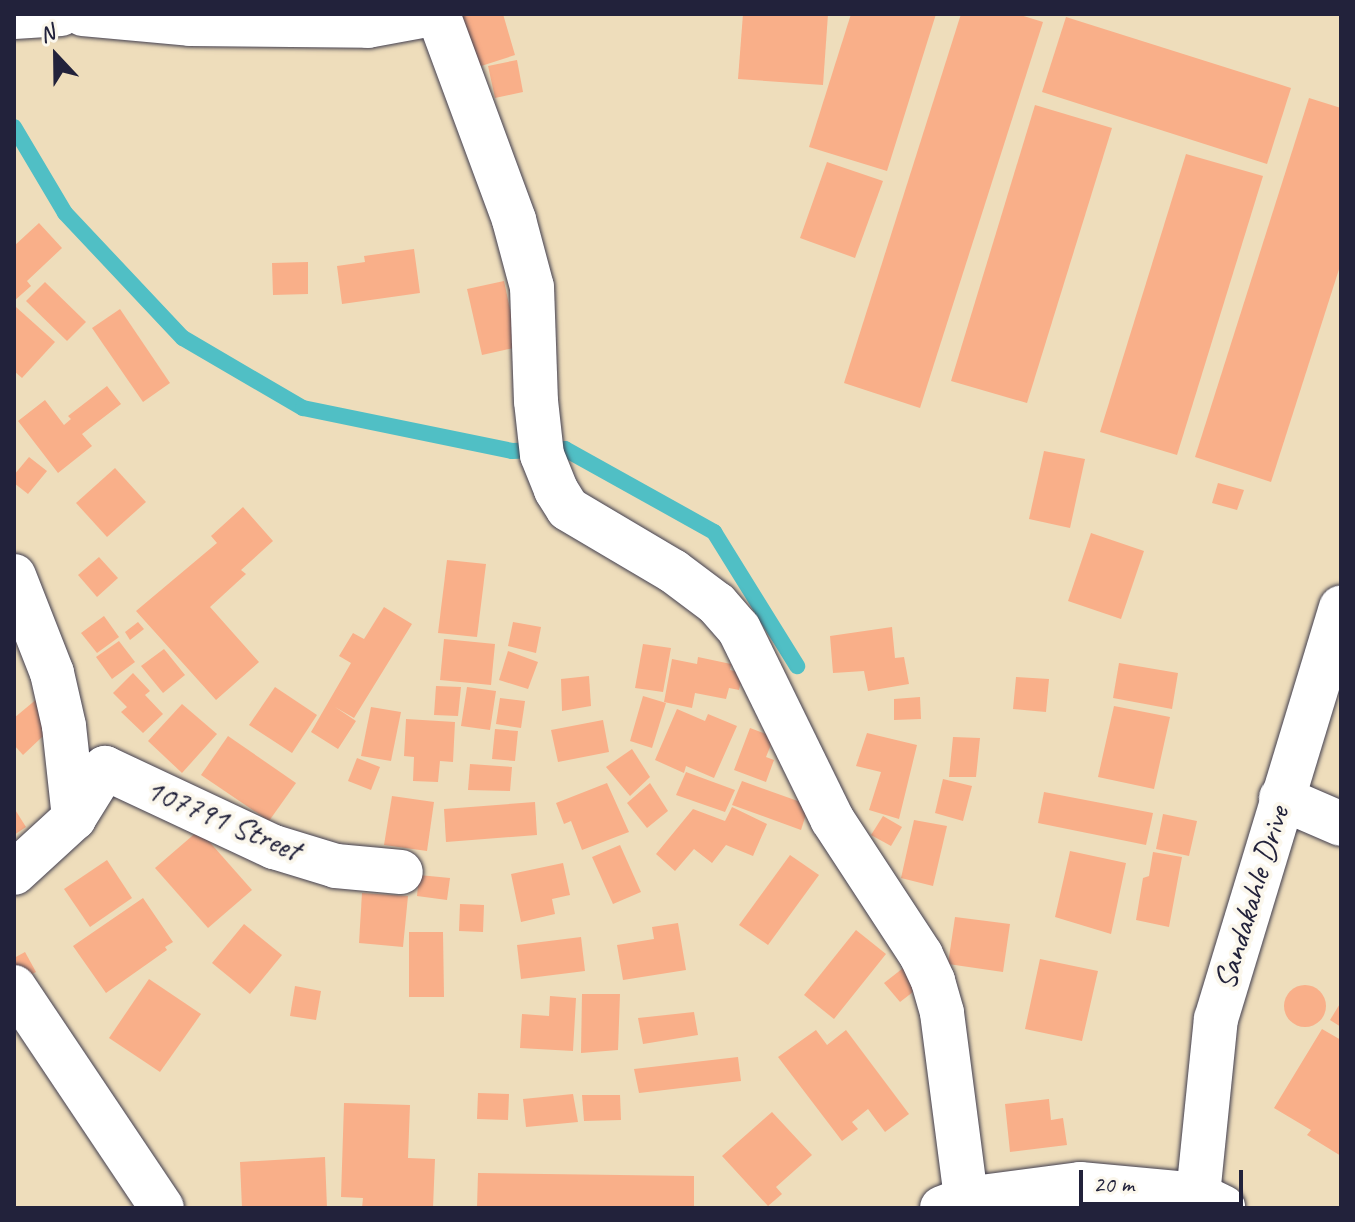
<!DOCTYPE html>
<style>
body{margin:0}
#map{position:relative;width:1355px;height:1222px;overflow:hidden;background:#edb;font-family:Caveat,sans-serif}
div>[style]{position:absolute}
.stream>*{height:16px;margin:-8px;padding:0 8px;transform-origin:8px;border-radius:8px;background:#50bfc5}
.building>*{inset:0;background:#f9af89}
.round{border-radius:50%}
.roads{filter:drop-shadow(0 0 2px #413e4e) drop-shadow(0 0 2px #413e4e)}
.minor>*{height:44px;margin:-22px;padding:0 22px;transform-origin:22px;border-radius:22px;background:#fff}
span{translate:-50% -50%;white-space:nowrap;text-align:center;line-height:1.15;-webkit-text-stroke:8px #fbf7ec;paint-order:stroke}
.street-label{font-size:32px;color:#22223b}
.frame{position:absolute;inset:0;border:16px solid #22223b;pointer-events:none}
.north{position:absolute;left:16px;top:16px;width:80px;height:80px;-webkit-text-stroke:6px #fbf7ec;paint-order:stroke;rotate:338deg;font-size:22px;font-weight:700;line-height:32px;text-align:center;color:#22223b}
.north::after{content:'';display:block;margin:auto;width:28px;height:36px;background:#22223b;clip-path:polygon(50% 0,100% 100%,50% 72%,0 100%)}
.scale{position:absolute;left:1079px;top:1170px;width:164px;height:36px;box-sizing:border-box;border:4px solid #22223b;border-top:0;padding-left:10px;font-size:24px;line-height:28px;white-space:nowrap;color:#22223b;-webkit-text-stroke:6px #fbf7ec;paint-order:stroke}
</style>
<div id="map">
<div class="stream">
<div style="left:14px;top:127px;width:100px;rotate:59.3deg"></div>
<div style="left:65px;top:213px;width:172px;rotate:46.7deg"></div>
<div style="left:183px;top:338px;width:139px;rotate:30.3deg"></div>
<div style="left:303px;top:408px;width:213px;rotate:11.6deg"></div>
<div style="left:512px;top:451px;width:53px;rotate:-2.2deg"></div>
<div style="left:565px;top:449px;width:171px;rotate:29.1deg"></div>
<div style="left:714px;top:532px;width:158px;rotate:58.2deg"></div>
</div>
<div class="building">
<div style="clip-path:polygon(459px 14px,503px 14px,515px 55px,475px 68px)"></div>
<div style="clip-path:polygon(743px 14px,828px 14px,823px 85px,738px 79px)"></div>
<div style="clip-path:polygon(851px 14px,936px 14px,887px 171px,809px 147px)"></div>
<div style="clip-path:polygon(961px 14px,1017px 14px,1043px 22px,920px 408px,844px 383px)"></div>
<div style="clip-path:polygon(1066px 17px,1291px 88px,1267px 164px,1042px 92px)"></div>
<div style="clip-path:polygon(517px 60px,523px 92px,495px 98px,488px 66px)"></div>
<div style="clip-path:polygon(1309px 98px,1341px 108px,1341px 263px,1271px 482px,1195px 457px)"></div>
<div style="clip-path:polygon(1035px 105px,1112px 128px,1027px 403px,951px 381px)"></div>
<div style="clip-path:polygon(1186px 154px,1263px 176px,1177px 455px,1100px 432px)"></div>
<div style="clip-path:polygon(827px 162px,883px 181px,855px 258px,800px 238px)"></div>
<div style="clip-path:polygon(39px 223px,62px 248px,27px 281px,31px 286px,14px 301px,14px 246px)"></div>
<div style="clip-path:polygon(414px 249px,420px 293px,342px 304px,337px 266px,365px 262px,364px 256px)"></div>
<div style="clip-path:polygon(308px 262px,308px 294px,273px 295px,272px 263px)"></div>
<div style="clip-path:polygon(504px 281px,518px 347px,482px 355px,467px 289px)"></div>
<div style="clip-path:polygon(45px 282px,86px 322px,67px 341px,26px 301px)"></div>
<div style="clip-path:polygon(16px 307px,55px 342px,22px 378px,14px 371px)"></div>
<div style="clip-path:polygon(120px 309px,170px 383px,143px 402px,92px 328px)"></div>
<div style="clip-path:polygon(107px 386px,121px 404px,82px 434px,92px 446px,58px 473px,18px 421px,45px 400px,64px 425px,71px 419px,68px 416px)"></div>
<div style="clip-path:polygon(1044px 451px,1085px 459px,1070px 528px,1029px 519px)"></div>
<div style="clip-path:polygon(29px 457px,47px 471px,28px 494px,14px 483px,14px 475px)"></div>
<div style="clip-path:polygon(115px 468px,146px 502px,107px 537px,76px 503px)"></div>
<div style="clip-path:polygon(1218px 483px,1244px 490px,1237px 510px,1212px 503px)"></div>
<div style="clip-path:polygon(243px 507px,273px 541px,241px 570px,246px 574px,210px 607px,259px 662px,216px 700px,136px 611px,217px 543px,211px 536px)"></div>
<div style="clip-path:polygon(1091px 533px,1144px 551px,1121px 619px,1068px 601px)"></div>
<div style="clip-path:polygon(99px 557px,118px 578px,97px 597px,78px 575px)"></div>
<div style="clip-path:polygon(447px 560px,486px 564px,477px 637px,438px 633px)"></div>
<div style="clip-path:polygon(384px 607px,412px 624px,354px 718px,335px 707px,356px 721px,338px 749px,311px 732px,351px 663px,339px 656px,353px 633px,364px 639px)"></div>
<div style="clip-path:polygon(104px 616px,119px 637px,97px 653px,81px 633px)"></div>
<div style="clip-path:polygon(138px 622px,144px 629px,130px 640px,125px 632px)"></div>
<div style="clip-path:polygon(513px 622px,541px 627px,536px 653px,508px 646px)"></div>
<div style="clip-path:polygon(892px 627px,895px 658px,904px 657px,909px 684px,868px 691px,864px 671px,833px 673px,830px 636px)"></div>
<div style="clip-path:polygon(444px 639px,495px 644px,491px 685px,440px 680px)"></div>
<div style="clip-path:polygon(119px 641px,135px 662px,112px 679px,96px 657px)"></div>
<div style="clip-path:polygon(643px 644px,671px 648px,663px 692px,635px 688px)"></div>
<div style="clip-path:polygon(164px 649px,185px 675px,163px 693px,141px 666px)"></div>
<div style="clip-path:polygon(508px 651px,538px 662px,528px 689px,499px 680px)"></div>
<div style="clip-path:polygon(698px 657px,731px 664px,730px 670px,743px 673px,739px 690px,729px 688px,726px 699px,695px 693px,692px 708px,664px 702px,672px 659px,697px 664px)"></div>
<div style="clip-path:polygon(1119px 663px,1178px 673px,1172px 709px,1113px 698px)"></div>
<div style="clip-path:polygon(133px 673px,150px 691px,145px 695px,163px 714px,143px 733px,121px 712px,127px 707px,113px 693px)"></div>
<div style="clip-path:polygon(589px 676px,591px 706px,562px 711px,561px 679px)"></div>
<div style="clip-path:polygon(1016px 677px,1049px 679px,1046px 712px,1013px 709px)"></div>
<div style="clip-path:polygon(436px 686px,461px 687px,458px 716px,434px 715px)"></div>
<div style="clip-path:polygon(275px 687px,317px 715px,292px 753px,249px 725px)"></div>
<div style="clip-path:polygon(467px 687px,496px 691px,490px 730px,461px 726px)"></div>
<div style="clip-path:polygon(643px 696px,666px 703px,652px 748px,630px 741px)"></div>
<div style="clip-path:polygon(920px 697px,921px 719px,894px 720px,894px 699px)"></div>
<div style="clip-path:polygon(38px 698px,59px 721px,23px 755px,14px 745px,14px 718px)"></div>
<div style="clip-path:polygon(500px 698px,525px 701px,521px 728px,496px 724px)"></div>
<div style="clip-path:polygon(182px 704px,217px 734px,182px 773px,148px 741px)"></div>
<div style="clip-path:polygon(1114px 706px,1170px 717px,1154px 789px,1098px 777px)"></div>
<div style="clip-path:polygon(371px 707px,401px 712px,391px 761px,361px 756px)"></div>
<div style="clip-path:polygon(677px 709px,705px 721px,708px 714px,737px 726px,714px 778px,686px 766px,684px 773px,655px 760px)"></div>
<div style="clip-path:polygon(406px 719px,455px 722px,453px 762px,440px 761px,438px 782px,413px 781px,414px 757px,404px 756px)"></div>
<div style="clip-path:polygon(603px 720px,609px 752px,558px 762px,551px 730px)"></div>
<div style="clip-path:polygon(750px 728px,774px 737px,766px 757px,774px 760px,766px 782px,734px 770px)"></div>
<div style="clip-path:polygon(495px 729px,518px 731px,515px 761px,492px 759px)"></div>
<div style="clip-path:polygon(867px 733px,917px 745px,899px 819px,869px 810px,881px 772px,856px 766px)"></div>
<div style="clip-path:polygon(228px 736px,296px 783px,269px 821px,201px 775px)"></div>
<div style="clip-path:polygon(953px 737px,980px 738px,976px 777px,949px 777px)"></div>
<div style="clip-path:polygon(632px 749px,650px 777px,630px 796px,606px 767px)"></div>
<div style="clip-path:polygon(357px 758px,380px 767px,371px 790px,348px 781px)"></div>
<div style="clip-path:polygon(470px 764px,512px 767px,510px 791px,468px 790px)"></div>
<div style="clip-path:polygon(686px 772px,735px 790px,725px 812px,676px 795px)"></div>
<div style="clip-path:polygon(943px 779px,972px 786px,963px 821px,935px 813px)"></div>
<div style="clip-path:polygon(742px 781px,809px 805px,801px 830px,732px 805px)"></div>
<div style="clip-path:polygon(607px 783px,629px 832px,582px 850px,571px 821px,564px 824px,556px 803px)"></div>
<div style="clip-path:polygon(650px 783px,668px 811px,647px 828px,627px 803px)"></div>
<div style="clip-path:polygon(1044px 792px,1153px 813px,1146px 845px,1038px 823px)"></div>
<div style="clip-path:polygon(392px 796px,434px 802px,427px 851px,384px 845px)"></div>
<div style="clip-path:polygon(535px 802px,537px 835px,446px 842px,444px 809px)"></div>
<div style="clip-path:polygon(732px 807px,767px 824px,753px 856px,726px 845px,712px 863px,694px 849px,675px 871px,656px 854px,693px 809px,725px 821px)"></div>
<div style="clip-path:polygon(14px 808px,26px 827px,14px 835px)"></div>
<div style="clip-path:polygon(1163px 814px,1197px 821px,1189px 856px,1156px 849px)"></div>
<div style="clip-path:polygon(883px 816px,902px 827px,891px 846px,871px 835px)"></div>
<div style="clip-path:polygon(914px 820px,947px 826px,933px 886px,901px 878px)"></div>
<div style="clip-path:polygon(199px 830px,252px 890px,208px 928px,155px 868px)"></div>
<div style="clip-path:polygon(620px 845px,641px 892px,613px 904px,592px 857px)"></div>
<div style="clip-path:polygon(1070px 851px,1126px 863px,1111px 934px,1055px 917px)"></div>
<div style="clip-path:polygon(1153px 852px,1182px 857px,1169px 927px,1136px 920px,1143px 878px,1149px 876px)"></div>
<div style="clip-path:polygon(790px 855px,819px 875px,768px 945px,739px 925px)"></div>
<div style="clip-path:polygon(107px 860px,132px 898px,90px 927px,64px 889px)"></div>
<div style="clip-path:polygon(563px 863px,570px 895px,552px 899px,555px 914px,521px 922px,511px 874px)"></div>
<div style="clip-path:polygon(419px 875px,450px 878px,447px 900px,417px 896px)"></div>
<div style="clip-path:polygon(362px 893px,408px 896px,403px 947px,359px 943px)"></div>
<div style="clip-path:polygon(143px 898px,173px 942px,165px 947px,167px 950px,106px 993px,73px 946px)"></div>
<div style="clip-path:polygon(460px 904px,484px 905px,483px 932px,459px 931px)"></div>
<div style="clip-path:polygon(955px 917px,1010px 924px,1003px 972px,948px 964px)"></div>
<div style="clip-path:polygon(678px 923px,686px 970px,623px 980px,617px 945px,654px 939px,652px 927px)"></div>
<div style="clip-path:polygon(244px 924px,282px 955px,250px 994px,212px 963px)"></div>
<div style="clip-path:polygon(856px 930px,886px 954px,834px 1019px,804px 995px)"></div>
<div style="clip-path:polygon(409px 932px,443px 932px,444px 997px,409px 997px)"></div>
<div style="clip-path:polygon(581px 937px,585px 971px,521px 979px,517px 945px)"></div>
<div style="clip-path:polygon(25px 952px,36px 972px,21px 980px,14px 958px)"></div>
<div style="clip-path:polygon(1040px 959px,1098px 971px,1082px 1041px,1025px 1029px)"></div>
<div style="clip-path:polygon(907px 965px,922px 985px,900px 1002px,884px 983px)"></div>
<div style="clip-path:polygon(149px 979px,201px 1014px,160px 1072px,109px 1038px)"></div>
<div class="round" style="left:1284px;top:985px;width:42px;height:42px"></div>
<div style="clip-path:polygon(295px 986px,321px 991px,316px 1020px,290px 1016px)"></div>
<div style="clip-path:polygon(582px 994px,620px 994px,618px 1050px,581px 1053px)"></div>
<div style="clip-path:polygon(550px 996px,576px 998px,573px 1051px,520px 1048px,522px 1014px,549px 1016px)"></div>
<div style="clip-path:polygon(1341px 1002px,1341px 1027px,1330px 1020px)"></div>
<div style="clip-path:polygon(694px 1012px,698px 1035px,643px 1044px,638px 1018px)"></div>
<div style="clip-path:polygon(1322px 1029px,1341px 1040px,1341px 1156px,1307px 1135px,1311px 1130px,1274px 1108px)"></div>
<div style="clip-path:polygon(816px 1030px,827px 1045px,846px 1030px,909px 1114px,885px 1132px,868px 1109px,852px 1122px,858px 1129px,842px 1141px,778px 1057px)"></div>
<div style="clip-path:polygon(738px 1057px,741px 1081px,639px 1093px,634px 1069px)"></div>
<div style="clip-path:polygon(478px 1093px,509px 1094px,508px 1120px,477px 1119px)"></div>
<div style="clip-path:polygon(573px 1094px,578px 1122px,526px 1127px,523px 1099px)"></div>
<div style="clip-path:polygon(582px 1095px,620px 1095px,621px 1120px,584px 1121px)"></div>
<div style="clip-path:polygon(1049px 1099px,1051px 1120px,1063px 1118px,1067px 1145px,1010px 1152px,1005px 1104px)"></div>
<div style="clip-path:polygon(344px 1103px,410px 1105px,408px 1158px,435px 1159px,433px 1208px,362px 1208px,363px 1198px,341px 1197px)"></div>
<div style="clip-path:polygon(772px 1112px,812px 1155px,776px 1187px,782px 1194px,768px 1206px,722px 1156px)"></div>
<div style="clip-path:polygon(325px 1157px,327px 1208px,242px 1208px,240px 1162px)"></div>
<div style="clip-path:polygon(478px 1173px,694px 1176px,694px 1208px,477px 1208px)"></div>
</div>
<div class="roads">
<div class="minor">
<div style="left:83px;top:14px;width:107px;rotate:5.3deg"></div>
<div style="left:190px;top:24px;width:178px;rotate:0.6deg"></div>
<div style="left:368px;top:26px;width:65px;rotate:-10.6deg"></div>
<div style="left:438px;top:14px;width:220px;rotate:69.7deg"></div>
<div style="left:514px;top:220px;width:69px;rotate:75deg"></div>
<div style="left:532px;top:287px;width:114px;rotate:88deg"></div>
<div style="left:536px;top:401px;width:54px;rotate:83.7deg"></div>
<div style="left:542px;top:455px;width:38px;rotate:68deg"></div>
<div style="left:556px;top:490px;width:22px;rotate:58deg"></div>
<div style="left:568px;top:509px;width:122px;rotate:30.6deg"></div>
<div style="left:673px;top:571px;width:55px;rotate:36.9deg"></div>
<div style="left:717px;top:604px;width:33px;rotate:49deg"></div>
<div style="left:739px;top:629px;width:212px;rotate:63.9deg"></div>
<div style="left:832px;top:819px;width:163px;rotate:56.8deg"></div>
<div style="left:921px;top:955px;width:29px;rotate:65deg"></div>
<div style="left:933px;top:981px;width:33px;rotate:74deg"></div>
<div style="left:942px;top:1013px;width:188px;rotate:82.6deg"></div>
<div style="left:14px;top:17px;width:47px;rotate:-3.7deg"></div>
<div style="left:14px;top:576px;width:104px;rotate:68.6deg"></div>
<div style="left:52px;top:673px;width:54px;rotate:77.2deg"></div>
<div style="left:64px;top:726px;width:93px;rotate:83.8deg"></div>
<div style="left:74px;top:818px;width:81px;rotate:137.5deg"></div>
<div style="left:1281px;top:798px;width:65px;rotate:23.4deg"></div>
<div style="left:74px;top:818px;width:59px;rotate:-58.2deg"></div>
<div style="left:105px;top:768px;width:187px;rotate:25.1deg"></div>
<div style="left:274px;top:847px;width:65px;rotate:17deg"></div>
<div style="left:336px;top:866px;width:65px;rotate:5.3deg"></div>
<div style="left:14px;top:987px;width:266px;rotate:56.2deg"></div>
<div style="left:1198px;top:1195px;width:177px;rotate:-84.2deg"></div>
<div style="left:1216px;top:1019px;width:430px;rotate:-73.1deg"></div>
<div style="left:942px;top:1208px;width:26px;rotate:-21deg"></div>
<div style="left:966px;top:1199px;width:115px;rotate:-7.5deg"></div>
<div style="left:1080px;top:1184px;width:119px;rotate:5.3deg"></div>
<div style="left:1198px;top:1195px;width:28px;rotate:26deg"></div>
</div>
</div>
<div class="street-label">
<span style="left:223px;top:820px;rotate:23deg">107791 Street</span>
<span style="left:1252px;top:898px;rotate:-73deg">Sandakahle Drive</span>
</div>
<div class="frame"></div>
<div class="north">N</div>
<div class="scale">20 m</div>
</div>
